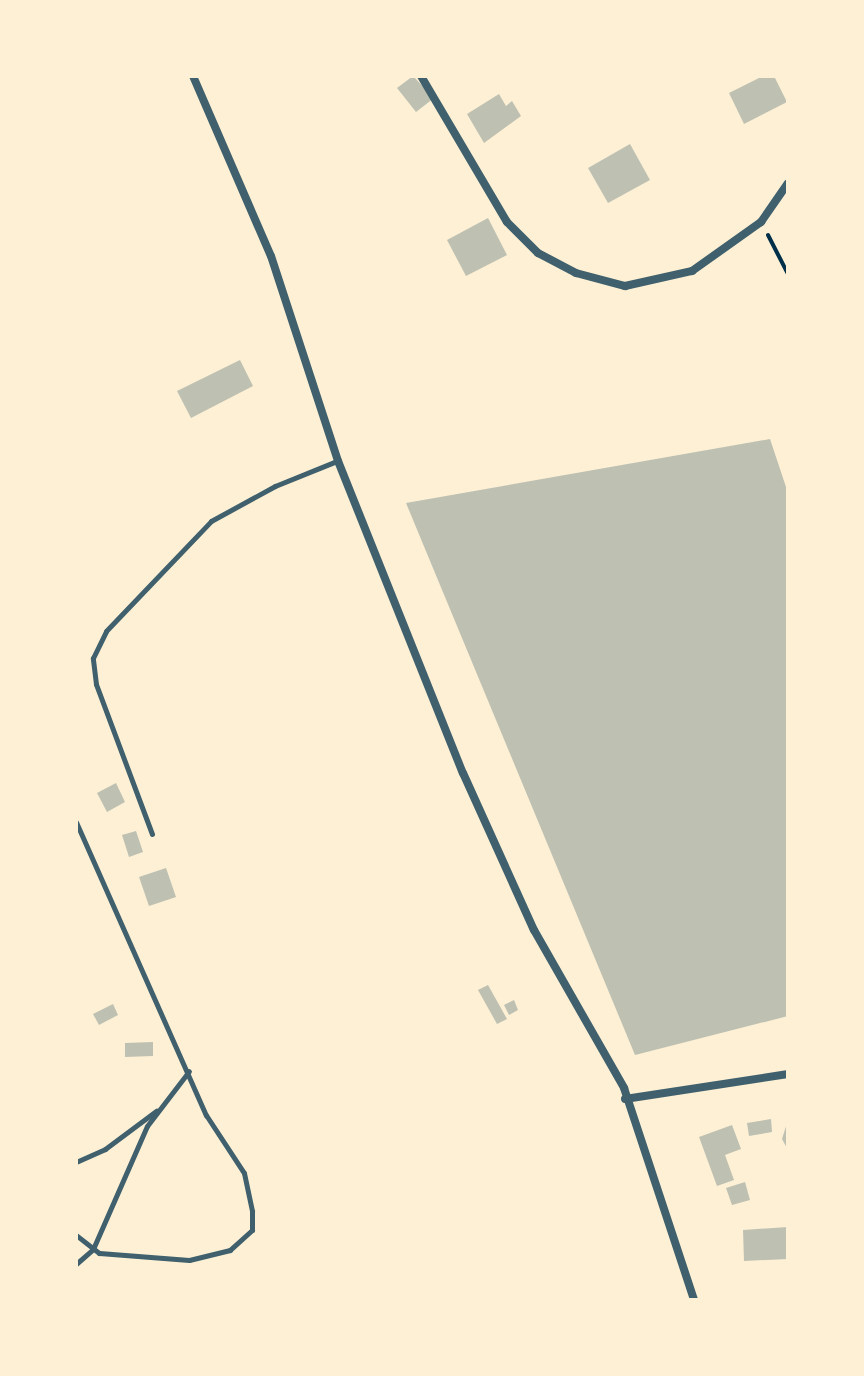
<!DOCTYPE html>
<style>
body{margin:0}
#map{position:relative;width:864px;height:1376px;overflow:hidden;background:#fdf0d5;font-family:"Asap Condensed",sans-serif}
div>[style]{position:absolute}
.building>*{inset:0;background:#bec0b2}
.path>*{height:4px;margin:-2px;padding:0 2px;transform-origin:2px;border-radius:2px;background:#003049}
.service>*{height:5px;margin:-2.5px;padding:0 2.5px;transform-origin:2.5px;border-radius:2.5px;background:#3f606c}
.minor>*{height:8px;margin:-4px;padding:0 4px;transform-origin:4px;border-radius:4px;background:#3f606c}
span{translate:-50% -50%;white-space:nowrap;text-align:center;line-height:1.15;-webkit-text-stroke:6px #fdf0d5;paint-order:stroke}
.frame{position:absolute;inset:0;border:78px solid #fdf0d5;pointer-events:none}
</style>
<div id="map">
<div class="building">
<div style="clip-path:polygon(413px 76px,434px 98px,416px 112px,397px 88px)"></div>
<div style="clip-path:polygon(763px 76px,774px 76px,787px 102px,744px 124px,729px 93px)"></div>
<div style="clip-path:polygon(499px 94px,506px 106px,512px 101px,521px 116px,484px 143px,467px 114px)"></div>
<div style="clip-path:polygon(630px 144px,650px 180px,608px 203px,588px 168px)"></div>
<div style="clip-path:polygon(488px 218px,507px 255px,466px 276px,447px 240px)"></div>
<div style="clip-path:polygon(240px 360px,253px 386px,191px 418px,177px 391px)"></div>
<div style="clip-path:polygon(770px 439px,788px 493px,788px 1016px,635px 1055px,406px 503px)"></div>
<div style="clip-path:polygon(116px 783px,125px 802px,107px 812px,97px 793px)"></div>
<div style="clip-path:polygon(136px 831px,143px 852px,129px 857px,122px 835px)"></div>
<div style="clip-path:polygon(166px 868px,176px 897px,149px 906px,139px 877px)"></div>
<div style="clip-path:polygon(488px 985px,507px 1019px,497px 1024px,478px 990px)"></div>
<div style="clip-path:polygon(514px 1000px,518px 1010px,509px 1015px,504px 1005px)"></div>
<div style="clip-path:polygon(113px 1004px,118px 1015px,99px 1025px,93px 1014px)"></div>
<div style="clip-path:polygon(153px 1042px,153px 1056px,125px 1057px,125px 1043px)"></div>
<div style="clip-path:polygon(771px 1119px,772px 1132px,749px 1136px,747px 1123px)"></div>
<div style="clip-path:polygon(788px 1120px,788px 1150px,782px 1139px)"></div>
<div style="clip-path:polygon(732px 1125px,741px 1149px,725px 1155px,734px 1180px,717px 1186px,699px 1137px)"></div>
<div style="clip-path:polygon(745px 1182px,750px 1200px,732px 1205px,726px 1188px)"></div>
<div style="clip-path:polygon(788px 1227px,788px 1259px,744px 1261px,743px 1230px)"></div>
</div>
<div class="path">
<div style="left:768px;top:235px;width:44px;rotate:62.9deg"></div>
</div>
<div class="service">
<div style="left:76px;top:822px;width:321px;rotate:66.1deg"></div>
<div style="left:206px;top:1115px;width:69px;rotate:56.8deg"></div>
<div style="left:244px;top:1173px;width:39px;rotate:78deg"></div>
<div style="left:252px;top:1211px;width:19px;rotate:90deg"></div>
<div style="left:252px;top:1230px;width:30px;rotate:138deg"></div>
<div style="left:230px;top:1250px;width:42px;rotate:166.3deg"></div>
<div style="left:189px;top:1260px;width:90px;rotate:-175.6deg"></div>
<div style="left:99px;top:1253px;width:29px;rotate:-142deg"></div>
<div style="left:152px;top:834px;width:160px;rotate:-110.5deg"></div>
<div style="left:96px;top:684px;width:26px;rotate:-97deg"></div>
<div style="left:93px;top:658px;width:30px;rotate:-64deg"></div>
<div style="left:106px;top:631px;width:152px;rotate:-46.3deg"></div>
<div style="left:211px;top:521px;width:73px;rotate:-28.7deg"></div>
<div style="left:275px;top:486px;width:67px;rotate:-22deg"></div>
<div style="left:76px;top:1162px;width:32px;rotate:-24deg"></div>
<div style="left:105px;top:1149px;width:64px;rotate:-36.7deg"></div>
<div style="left:76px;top:1264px;width:23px;rotate:-41deg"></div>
<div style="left:93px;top:1249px;width:134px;rotate:-66.3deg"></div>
<div style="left:147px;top:1126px;width:69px;rotate:-52.6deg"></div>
</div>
<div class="minor">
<div style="left:193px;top:76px;width:196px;rotate:66.6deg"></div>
<div style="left:271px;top:256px;width:216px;rotate:71.9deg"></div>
<div style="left:338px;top:461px;width:336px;rotate:68.2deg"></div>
<div style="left:463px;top:773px;width:172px;rotate:65.7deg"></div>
<div style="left:534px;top:930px;width:182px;rotate:60.3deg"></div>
<div style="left:624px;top:1088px;width:223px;rotate:71.7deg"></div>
<div style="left:421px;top:76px;width:169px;rotate:59.5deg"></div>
<div style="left:507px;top:222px;width:44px;rotate:45deg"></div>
<div style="left:538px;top:253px;width:43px;rotate:27.8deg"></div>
<div style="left:576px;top:273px;width:51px;rotate:14.9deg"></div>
<div style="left:625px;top:286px;width:69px;rotate:-12.6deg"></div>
<div style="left:692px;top:271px;width:85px;rotate:-35.4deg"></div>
<div style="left:761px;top:222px;width:47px;rotate:-55.3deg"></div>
<div style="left:625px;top:1099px;width:165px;rotate:-8.7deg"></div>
</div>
<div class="frame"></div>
</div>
